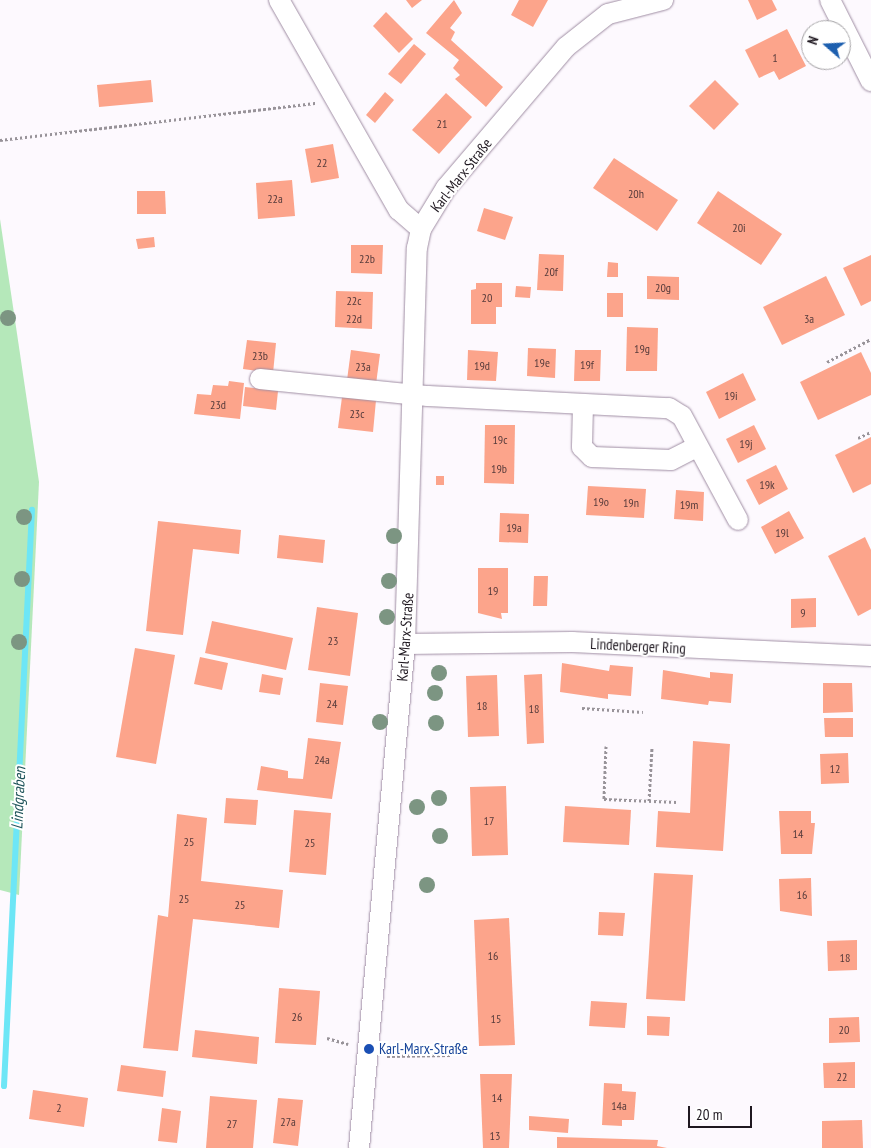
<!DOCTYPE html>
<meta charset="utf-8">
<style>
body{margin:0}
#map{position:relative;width:871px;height:1148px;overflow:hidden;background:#fdf9fe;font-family:"PT Sans Narrow",sans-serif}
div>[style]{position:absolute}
.green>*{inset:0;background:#b5e8ba}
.stream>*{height:6px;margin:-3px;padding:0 3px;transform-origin:3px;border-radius:3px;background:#6de6f6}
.building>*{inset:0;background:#fca48b}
.path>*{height:3px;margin-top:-1.5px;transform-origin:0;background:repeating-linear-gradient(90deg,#989399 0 2.5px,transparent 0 5px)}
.roads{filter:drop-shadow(0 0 1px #a08ea4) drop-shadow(0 0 1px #a08ea4)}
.minor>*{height:20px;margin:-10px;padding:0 10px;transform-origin:10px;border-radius:10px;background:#fff}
.trees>*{width:16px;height:16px;margin:-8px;border-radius:50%;background:#7c9582}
.dots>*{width:14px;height:14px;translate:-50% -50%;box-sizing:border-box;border:2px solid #fff;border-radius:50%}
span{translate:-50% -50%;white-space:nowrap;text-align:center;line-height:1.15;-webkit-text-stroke:4px #fff;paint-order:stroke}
.number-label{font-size:12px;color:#563b3b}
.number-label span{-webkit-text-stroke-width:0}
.street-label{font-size:15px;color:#1f1820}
.transit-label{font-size:15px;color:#164399}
.left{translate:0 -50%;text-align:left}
.water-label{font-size:16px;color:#1e535a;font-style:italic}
.north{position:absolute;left:801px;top:20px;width:50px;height:50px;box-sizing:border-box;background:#fff;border:1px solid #a5a3a6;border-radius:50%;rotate:289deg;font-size:14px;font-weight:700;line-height:20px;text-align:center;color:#1f1820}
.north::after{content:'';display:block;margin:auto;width:18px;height:22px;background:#1d5faf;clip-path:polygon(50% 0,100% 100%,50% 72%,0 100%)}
.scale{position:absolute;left:688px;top:1106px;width:64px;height:22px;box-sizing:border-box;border:2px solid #1f1820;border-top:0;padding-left:6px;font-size:15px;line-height:18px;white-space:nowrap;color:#1f1820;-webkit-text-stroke:4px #fff;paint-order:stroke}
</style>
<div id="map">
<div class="green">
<div style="clip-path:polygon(0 219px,39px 482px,19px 895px,0 890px)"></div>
</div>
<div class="stream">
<div style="left:4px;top:1086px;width:577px;rotate:-87.22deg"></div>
</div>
<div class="building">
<div style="clip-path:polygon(406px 0,422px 0,412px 8px)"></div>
<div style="clip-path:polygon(454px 0,462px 13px,450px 28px,455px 32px,451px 40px,503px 87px,486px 107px,455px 79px,460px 75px,453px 68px,459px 60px,426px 33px)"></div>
<div style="clip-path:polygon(519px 0,548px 0,533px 27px,511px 15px)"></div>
<div style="clip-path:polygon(748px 0,772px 0,777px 10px,757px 20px)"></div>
<div style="clip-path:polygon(386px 12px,413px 39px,399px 53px,373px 26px)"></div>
<div style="clip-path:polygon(787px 29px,806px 66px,779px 80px,774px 71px,759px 78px,745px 50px)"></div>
<div style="clip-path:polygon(414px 44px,426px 54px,401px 84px,388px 74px)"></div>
<div style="clip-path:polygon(151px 80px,153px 102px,99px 107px,97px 85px)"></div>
<div style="clip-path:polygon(715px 80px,739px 104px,714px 130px,689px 106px)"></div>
<div style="clip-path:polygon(385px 92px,394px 100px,375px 123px,366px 115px)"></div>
<div style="clip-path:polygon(446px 93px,472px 117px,439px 154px,412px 130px)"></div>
<div style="clip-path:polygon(333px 144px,339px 178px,311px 183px,305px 149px)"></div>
<div style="clip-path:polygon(614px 158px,678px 200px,657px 231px,593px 188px)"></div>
<div style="clip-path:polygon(292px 180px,295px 216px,258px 219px,256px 183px)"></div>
<div style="clip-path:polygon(137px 191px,165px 191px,166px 214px,137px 214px)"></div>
<div style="clip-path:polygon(718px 191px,782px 234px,761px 265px,697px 223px)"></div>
<div style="clip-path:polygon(484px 208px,513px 217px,505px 240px,477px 231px)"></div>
<div style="clip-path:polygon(154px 237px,155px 247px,138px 249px,136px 239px)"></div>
<div style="clip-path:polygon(351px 245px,383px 245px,382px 274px,351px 273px)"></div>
<div style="clip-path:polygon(539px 254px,564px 255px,563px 291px,537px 290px)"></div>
<div style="clip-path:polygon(871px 255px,871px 301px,861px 306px,843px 268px)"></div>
<div style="clip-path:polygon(608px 262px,618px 263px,618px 277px,607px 277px)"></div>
<div style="clip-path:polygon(647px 276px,679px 277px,679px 300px,647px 299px)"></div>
<div style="clip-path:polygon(826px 276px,845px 315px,782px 345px,763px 307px)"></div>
<div style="clip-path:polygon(476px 283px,502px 283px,502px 307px,496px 307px,496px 324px,471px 324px,471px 290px,476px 289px)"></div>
<div style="clip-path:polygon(516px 286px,531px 287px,530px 298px,515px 297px)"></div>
<div style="clip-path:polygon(336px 291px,373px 292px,372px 329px,335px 327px)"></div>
<div style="clip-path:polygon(607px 293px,623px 293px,623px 317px,607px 317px)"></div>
<div style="clip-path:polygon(627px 327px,658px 328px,657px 371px,626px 371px)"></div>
<div style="clip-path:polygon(247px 340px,276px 343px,273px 373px,243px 369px)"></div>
<div style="clip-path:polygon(528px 348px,556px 349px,555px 378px,527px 376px)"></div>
<div style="clip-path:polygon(351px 350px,380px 354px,376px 384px,347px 380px)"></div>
<div style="clip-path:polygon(468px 350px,498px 352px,496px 381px,467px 380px)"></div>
<div style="clip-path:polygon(575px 350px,601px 350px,600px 381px,574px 381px)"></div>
<div style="clip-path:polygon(861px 352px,871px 373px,871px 395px,818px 420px,800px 382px)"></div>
<div style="clip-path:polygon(743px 373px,756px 400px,719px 419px,706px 392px)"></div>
<div style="clip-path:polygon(229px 381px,244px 383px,240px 419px,194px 414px,197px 394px,211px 395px,213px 385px,228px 386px)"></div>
<div style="clip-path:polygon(245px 387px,278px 391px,276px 410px,243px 406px)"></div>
<div style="clip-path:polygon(342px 397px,376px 400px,373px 432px,338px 428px)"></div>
<div style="clip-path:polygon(485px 425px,515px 425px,514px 484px,484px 483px)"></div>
<div style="clip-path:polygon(754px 425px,766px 449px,738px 463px,726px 439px)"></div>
<div style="clip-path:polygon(871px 437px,871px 484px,853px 493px,835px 455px)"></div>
<div style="clip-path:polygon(776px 465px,788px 489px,759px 505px,746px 480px)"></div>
<div style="clip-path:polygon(436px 476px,444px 476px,444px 485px,436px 485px)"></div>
<div style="clip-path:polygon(588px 486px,646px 489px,644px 518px,586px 515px)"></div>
<div style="clip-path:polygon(676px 490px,704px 492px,703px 521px,674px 519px)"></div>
<div style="clip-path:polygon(789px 511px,804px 538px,775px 554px,761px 527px)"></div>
<div style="clip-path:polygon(500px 513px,529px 514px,528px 543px,499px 542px)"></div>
<div style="clip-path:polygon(158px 521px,241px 530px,239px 554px,193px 549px,183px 635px,146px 631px)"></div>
<div style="clip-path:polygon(279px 535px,325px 540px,323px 563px,277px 558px)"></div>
<div style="clip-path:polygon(865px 537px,871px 550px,871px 609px,858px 616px,828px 556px)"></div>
<div style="clip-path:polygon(478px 568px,508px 568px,508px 613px,501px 613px,502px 619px,478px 613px)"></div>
<div style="clip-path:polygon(534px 576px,548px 576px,547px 606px,533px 606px)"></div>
<div style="clip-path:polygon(816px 598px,816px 627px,791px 628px,791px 599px)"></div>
<div style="clip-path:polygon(317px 607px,358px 613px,350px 676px,308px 670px)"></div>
<div style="clip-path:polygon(212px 621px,293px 638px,286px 670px,205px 653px)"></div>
<div style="clip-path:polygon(135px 648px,175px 655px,156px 764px,116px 757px)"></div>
<div style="clip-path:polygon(200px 657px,228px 663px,222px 690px,194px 684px)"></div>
<div style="clip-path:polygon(562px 663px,609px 671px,610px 665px,633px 667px,631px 696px,608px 694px,608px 699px,560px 692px)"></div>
<div style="clip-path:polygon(663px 670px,710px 678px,710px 672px,733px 674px,731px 703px,709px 701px,708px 705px,661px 699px)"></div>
<div style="clip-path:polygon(262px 674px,283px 678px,280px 695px,259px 692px)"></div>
<div style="clip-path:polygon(542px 674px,544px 743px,527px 744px,524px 675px)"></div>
<div style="clip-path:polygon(497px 675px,499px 736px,468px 737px,466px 676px)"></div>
<div style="clip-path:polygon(320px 683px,348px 686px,343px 725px,316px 722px)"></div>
<div style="clip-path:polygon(823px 683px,852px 683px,853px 712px,823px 713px)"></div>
<div style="clip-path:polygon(824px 718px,853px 718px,853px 737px,825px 737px)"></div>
<div style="clip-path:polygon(308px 738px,341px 742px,332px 799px,257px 790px,261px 766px,288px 771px,288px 778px,303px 779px)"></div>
<div style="clip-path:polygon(693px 741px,730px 744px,723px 851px,656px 847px,658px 811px,690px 813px)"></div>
<div style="clip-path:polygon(848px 753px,849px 783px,821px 784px,820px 754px)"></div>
<div style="clip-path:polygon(506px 786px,508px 855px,472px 856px,470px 787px)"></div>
<div style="clip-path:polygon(226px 798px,258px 800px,256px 825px,224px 823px)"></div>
<div style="clip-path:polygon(565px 806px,631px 810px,629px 845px,563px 842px)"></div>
<div style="clip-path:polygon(294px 810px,331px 813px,326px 875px,289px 872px)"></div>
<div style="clip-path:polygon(779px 811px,811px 811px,811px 823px,815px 823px,812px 854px,781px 854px)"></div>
<div style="clip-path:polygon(177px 814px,207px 818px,201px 881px,283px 890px,279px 928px,193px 919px,178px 1051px,143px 1048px,158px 915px,168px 917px)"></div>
<div style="clip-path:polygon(654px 873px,693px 875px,685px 1001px,646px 999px)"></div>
<div style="clip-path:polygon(811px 878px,812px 916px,780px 911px,779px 879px)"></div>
<div style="clip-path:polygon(599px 912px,625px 913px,623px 936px,598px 935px)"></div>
<div style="clip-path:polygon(509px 918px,515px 1045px,479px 1046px,474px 920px)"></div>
<div style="clip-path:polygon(857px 940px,857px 970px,828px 971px,827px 941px)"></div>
<div style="clip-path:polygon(279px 988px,320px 991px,316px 1045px,275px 1043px)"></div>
<div style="clip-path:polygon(591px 1001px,627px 1003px,625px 1028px,589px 1026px)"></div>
<div style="clip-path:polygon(647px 1016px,670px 1017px,669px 1036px,647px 1035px)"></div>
<div style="clip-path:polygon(859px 1017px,860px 1042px,829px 1043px,829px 1018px)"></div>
<div style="clip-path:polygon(195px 1030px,259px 1037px,257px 1064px,192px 1057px)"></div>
<div style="clip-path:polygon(855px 1062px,855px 1088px,824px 1088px,823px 1063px)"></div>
<div style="clip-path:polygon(121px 1065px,166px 1071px,163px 1097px,117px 1091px)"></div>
<div style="clip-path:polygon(480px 1074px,512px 1074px,509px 1148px,483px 1148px)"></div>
<div style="clip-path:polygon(604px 1083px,622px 1084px,622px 1091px,636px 1092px,634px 1120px,622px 1120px,622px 1126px,602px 1125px)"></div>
<div style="clip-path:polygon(33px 1090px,88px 1098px,84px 1127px,29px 1119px)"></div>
<div style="clip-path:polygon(210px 1096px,257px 1100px,253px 1148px,206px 1148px)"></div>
<div style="clip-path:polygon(278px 1098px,303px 1100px,298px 1146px,273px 1143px)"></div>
<div style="clip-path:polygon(162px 1108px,181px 1111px,177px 1143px,158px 1141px)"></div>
<div style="clip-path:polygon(529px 1116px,569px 1119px,568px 1133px,529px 1130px)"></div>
<div style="clip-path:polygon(862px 1120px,863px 1148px,822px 1148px,822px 1121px)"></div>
<div style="clip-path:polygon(557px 1137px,658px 1140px,657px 1146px,667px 1148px,557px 1148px)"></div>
</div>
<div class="path">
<div style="left:0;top:140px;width:319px;rotate:-6.7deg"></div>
<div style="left:827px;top:362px;width:50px;rotate:-27.6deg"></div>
<div style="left:858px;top:438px;width:14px;rotate:-25deg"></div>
<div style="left:582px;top:708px;width:61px;rotate:3.8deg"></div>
<div style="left:606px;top:746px;width:53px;rotate:92.2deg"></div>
<div style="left:604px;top:799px;width:73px;rotate:2.4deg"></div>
<div style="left:649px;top:801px;width:53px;rotate:-86.8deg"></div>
<div style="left:327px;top:1038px;width:22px;rotate:16deg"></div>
<div style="left:387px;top:1056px;width:65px;rotate:-0.9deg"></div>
</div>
<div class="roads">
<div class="minor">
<div style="left:279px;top:0;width:242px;rotate:60.3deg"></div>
<div style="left:399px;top:210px;width:29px;rotate:41deg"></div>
<div style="left:830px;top:0;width:91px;rotate:63.2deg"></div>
<div style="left:260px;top:379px;width:169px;rotate:5.8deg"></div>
<div style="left:428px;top:396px;width:241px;rotate:2.9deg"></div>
<div style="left:669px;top:408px;width:15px;rotate:32deg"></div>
<div style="left:682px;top:416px;width:118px;rotate:61.7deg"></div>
<div style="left:583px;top:405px;width:42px;rotate:91.4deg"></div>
<div style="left:582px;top:447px;width:14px;rotate:45deg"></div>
<div style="left:592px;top:457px;width:79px;rotate:2.2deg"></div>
<div style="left:671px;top:460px;width:30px;rotate:-27deg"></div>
<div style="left:405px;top:644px;width:167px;rotate:-0.7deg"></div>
<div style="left:572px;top:642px;width:299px;rotate:2.7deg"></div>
<div style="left:359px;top:1148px;width:506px;rotate:-84.79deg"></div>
<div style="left:405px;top:644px;width:396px;rotate:-88.3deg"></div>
<div style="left:417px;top:248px;width:19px;rotate:-78deg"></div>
<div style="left:421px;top:229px;width:48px;rotate:-58.6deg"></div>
<div style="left:446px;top:188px;width:185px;rotate:-49.6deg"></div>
<div style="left:566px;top:47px;width:53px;rotate:-38.2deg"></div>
<div style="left:608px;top:14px;width:57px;rotate:-14.3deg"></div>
</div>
</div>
<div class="trees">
<div style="left:8px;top:318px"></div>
<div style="left:24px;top:517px"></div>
<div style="left:394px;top:536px"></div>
<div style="left:22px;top:579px"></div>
<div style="left:389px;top:581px"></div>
<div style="left:387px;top:617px"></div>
<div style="left:19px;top:642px"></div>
<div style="left:439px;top:673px"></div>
<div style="left:435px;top:693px"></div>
<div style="left:380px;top:722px"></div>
<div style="left:436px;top:723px"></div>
<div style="left:439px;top:798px"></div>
<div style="left:417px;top:807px"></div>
<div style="left:440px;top:836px"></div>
<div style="left:427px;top:885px"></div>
</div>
<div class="dots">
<div style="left:369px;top:1049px;background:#1a4fb4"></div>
</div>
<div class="number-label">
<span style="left:775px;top:58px">1</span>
<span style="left:442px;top:124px">21</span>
<span style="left:322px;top:163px">22</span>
<span style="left:636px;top:194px">20h</span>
<span style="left:275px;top:199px">22a</span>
<span style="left:739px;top:228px">20i</span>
<span style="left:367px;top:259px">22b</span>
<span style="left:551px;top:272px">20f</span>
<span style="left:663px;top:288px">20g</span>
<span style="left:487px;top:298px">20</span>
<span style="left:354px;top:301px">22c</span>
<span style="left:354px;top:319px">22d</span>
<span style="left:809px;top:319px">3a</span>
<span style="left:642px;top:349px">19g</span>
<span style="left:260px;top:356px">23b</span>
<span style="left:542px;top:363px">19e</span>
<span style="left:587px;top:365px">19f</span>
<span style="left:482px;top:366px">19d</span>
<span style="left:363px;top:367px">23a</span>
<span style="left:731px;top:396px">19i</span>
<span style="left:218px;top:405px">23d</span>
<span style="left:357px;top:414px">23c</span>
<span style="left:500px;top:440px">19c</span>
<span style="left:746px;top:444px">19j</span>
<span style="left:499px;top:469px">19b</span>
<span style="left:767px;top:485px">19k</span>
<span style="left:601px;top:502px">19o</span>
<span style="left:631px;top:503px">19n</span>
<span style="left:689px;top:505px">19m</span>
<span style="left:514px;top:528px">19a</span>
<span style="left:782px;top:533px">19l</span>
<span style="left:493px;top:591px">19</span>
<span style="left:803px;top:613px">9</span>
<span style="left:333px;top:641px">23</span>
<span style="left:332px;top:704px">24</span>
<span style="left:482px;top:706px">18</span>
<span style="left:534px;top:709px">18</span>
<span style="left:322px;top:760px">24a</span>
<span style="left:835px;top:769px">12</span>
<span style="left:489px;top:821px">17</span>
<span style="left:798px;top:834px">14</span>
<span style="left:189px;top:842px">25</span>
<span style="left:310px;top:843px">25</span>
<span style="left:802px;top:895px">16</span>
<span style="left:184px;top:899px">25</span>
<span style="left:240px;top:905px">25</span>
<span style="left:493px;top:956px">16</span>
<span style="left:845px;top:958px">18</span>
<span style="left:297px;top:1017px">26</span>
<span style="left:496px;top:1019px">15</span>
<span style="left:844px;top:1030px">20</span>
<span style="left:842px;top:1077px">22</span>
<span style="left:497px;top:1098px">14</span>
<span style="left:619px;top:1106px">14a</span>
<span style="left:59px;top:1108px">2</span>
<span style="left:288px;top:1122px">27a</span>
<span style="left:232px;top:1124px">27</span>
<span style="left:495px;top:1136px">13</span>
</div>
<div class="street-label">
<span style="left:461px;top:175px;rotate:-52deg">Karl-Marx-Straße</span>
<span style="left:405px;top:637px;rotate:-86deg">Karl-Marx-Straße</span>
<span style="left:638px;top:646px;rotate:3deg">Lindenberger Ring</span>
</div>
<div class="transit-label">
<span class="left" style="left:379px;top:1049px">Karl-Marx-Straße</span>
</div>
<div class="water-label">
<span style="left:18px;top:798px;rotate:-87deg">Lindgraben</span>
</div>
<div class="north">N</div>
<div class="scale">20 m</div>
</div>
